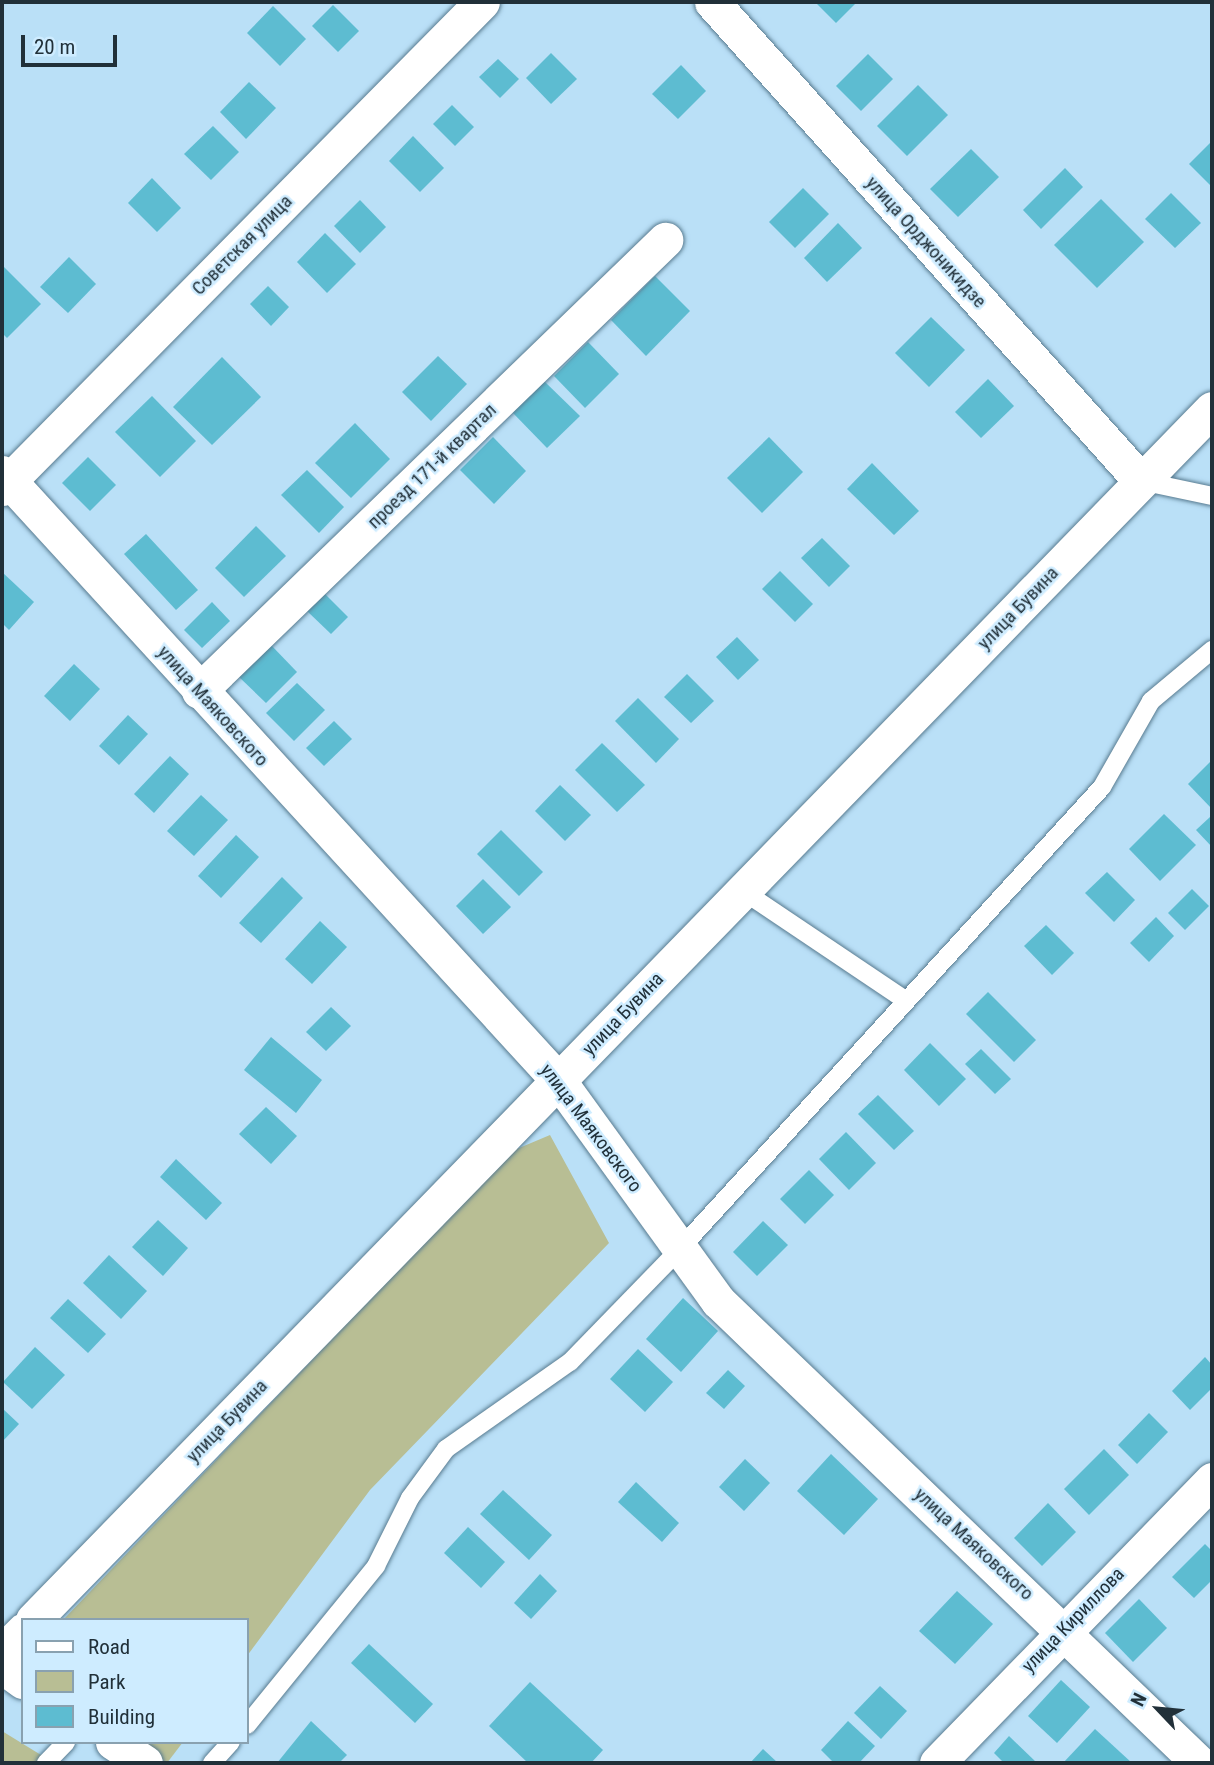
<!DOCTYPE html>
<meta charset="utf-8">
<style>
body{margin:0}
#map{position:relative;width:1214px;height:1765px;overflow:hidden;background:#bae0f7;font-family:"Roboto Condensed",sans-serif}
div>[style]{position:absolute}
.green>*{inset:0;background:#b8be94}
.building>*{inset:0;background:#5dbcd1}
.roads{filter:drop-shadow(0 0 2px #587b90) drop-shadow(0 0 2px #587b90)}
.service>*{height:18px;margin:-9px;padding:0 9px;transform-origin:9px;border-radius:9px;background:#fff}
.minor>*{height:35px;margin:-17.5px;padding:0 17.5px;transform-origin:17.5px;border-radius:17.5px;background:#fff}
span{translate:-50% -50%;white-space:nowrap;text-align:center;line-height:1.15;-webkit-text-stroke:5px #ceecff;paint-order:stroke}
.street-label{font-size:19px;color:#213039}
.frame{position:absolute;inset:0;border:4px solid #213039;pointer-events:none}
.legend{position:absolute;left:21px;top:1618px;width:228px;height:126px;box-sizing:border-box;background:#ceecff;border:2px solid #89a1b0;margin:0;padding:9px 12px;list-style:none;font-size:21px;color:#213039}
.legend li{display:flex;align-items:center;gap:14px;height:35px}
.legend b{width:35px;border:2px solid #89a1b0}
.north{position:absolute;left:1123px;top:1674px;width:70px;height:70px;-webkit-text-stroke:5px #ceecff;paint-order:stroke;rotate:296deg;font-size:19px;font-weight:700;line-height:28px;text-align:center;color:#213039}
.north::after{content:'';display:block;margin:auto;width:24px;height:32px;background:#213039;clip-path:polygon(50% 0,100% 100%,50% 72%,0 100%)}
.scale{position:absolute;left:21px;top:35px;width:96px;height:32px;box-sizing:border-box;border:4px solid #213039;border-top:0;padding-left:9px;font-size:21px;line-height:24px;white-space:nowrap;color:#213039;-webkit-text-stroke:5px #ceecff;paint-order:stroke}
</style>
<div id="map">
<div class="green">
<div style="clip-path:polygon(550px 1135px,609px 1243px,370px 1490px,247px 1656px,247px 1620px,63px 1620px,512px 1151px)"></div>
<div style="clip-path:polygon(2px 1731px,54px 1763px,2px 1763px)"></div>
<div style="clip-path:polygon(135px 1742px,183px 1742px,167px 1763px)"></div>
</div>
<div class="building">
<div style="clip-path:polygon(815px 2px,857px 2px,836px 23px)"></div>
<div style="clip-path:polygon(333px 5px,359px 31px,338px 52px,312px 26px)"></div>
<div style="clip-path:polygon(273px 6px,306px 39px,280px 66px,247px 33px)"></div>
<div style="clip-path:polygon(551px 53px,577px 79px,551px 104px,526px 78px)"></div>
<div style="clip-path:polygon(868px 54px,893px 79px,861px 111px,836px 86px)"></div>
<div style="clip-path:polygon(498px 59px,519px 79px,500px 98px,479px 77px)"></div>
<div style="clip-path:polygon(681px 65px,706px 91px,678px 119px,652px 94px)"></div>
<div style="clip-path:polygon(249px 82px,276px 108px,246px 139px,220px 112px)"></div>
<div style="clip-path:polygon(918px 85px,948px 115px,907px 156px,877px 126px)"></div>
<div style="clip-path:polygon(452px 105px,474px 127px,455px 146px,433px 124px)"></div>
<div style="clip-path:polygon(213px 126px,239px 152px,211px 180px,184px 154px)"></div>
<div style="clip-path:polygon(413px 136px,444px 168px,420px 192px,389px 161px)"></div>
<div style="clip-path:polygon(1212px 141px,1212px 187px,1189px 164px)"></div>
<div style="clip-path:polygon(971px 149px,999px 177px,958px 217px,930px 189px)"></div>
<div style="clip-path:polygon(1065px 168px,1083px 187px,1041px 229px,1023px 210px)"></div>
<div style="clip-path:polygon(152px 178px,181px 208px,157px 232px,128px 203px)"></div>
<div style="clip-path:polygon(803px 188px,829px 214px,795px 248px,769px 222px)"></div>
<div style="clip-path:polygon(1171px 193px,1201px 223px,1175px 248px,1145px 219px)"></div>
<div style="clip-path:polygon(1101px 199px,1144px 242px,1097px 288px,1054px 245px)"></div>
<div style="clip-path:polygon(360px 200px,386px 227px,360px 253px,334px 226px)"></div>
<div style="clip-path:polygon(838px 223px,862px 248px,827px 282px,804px 258px)"></div>
<div style="clip-path:polygon(325px 233px,356px 264px,327px 293px,297px 262px)"></div>
<div style="clip-path:polygon(69px 257px,96px 284px,68px 313px,40px 287px)"></div>
<div style="clip-path:polygon(2px 265px,41px 304px,7px 338px,2px 333px)"></div>
<div style="clip-path:polygon(655px 276px,690px 311px,646px 356px,611px 320px)"></div>
<div style="clip-path:polygon(268px 286px,289px 307px,271px 326px,250px 304px)"></div>
<div style="clip-path:polygon(931px 317px,965px 350px,929px 387px,895px 353px)"></div>
<div style="clip-path:polygon(588px 342px,619px 374px,585px 408px,554px 376px)"></div>
<div style="clip-path:polygon(438px 356px,467px 384px,431px 421px,402px 392px)"></div>
<div style="clip-path:polygon(222px 357px,261px 397px,212px 445px,173px 407px)"></div>
<div style="clip-path:polygon(988px 379px,1014px 406px,981px 438px,955px 412px)"></div>
<div style="clip-path:polygon(544px 381px,580px 416px,547px 448px,512px 412px)"></div>
<div style="clip-path:polygon(152px 396px,196px 441px,160px 477px,115px 432px)"></div>
<div style="clip-path:polygon(355px 423px,390px 459px,351px 498px,315px 463px)"></div>
<div style="clip-path:polygon(493px 437px,526px 471px,494px 504px,460px 470px)"></div>
<div style="clip-path:polygon(769px 437px,803px 472px,762px 513px,727px 478px)"></div>
<div style="clip-path:polygon(88px 457px,116px 485px,90px 511px,62px 483px)"></div>
<div style="clip-path:polygon(872px 463px,919px 511px,894px 535px,847px 489px)"></div>
<div style="clip-path:polygon(307px 470px,344px 507px,319px 533px,281px 495px)"></div>
<div style="clip-path:polygon(256px 526px,286px 556px,244px 597px,215px 568px)"></div>
<div style="clip-path:polygon(146px 534px,198px 590px,176px 610px,124px 554px)"></div>
<div style="clip-path:polygon(822px 538px,850px 566px,829px 587px,801px 558px)"></div>
<div style="clip-path:polygon(780px 571px,813px 604px,795px 622px,762px 589px)"></div>
<div style="clip-path:polygon(2px 572px,34px 602px,9px 630px,2px 623px)"></div>
<div style="clip-path:polygon(325px 594px,348px 617px,331px 634px,307px 611px)"></div>
<div style="clip-path:polygon(212px 602px,230px 621px,202px 648px,184px 630px)"></div>
<div style="clip-path:polygon(737px 637px,759px 660px,738px 680px,716px 657px)"></div>
<div style="clip-path:polygon(270px 644px,297px 672px,266px 703px,238px 676px)"></div>
<div style="clip-path:polygon(74px 664px,100px 689px,70px 721px,44px 696px)"></div>
<div style="clip-path:polygon(687px 674px,714px 701px,691px 723px,664px 697px)"></div>
<div style="clip-path:polygon(297px 683px,325px 710px,294px 741px,266px 713px)"></div>
<div style="clip-path:polygon(638px 698px,679px 739px,656px 763px,615px 721px)"></div>
<div style="clip-path:polygon(128px 715px,148px 734px,119px 765px,99px 746px)"></div>
<div style="clip-path:polygon(334px 721px,352px 739px,324px 766px,306px 748px)"></div>
<div style="clip-path:polygon(602px 743px,645px 785px,617px 812px,575px 770px)"></div>
<div style="clip-path:polygon(170px 756px,189px 774px,154px 813px,134px 794px)"></div>
<div style="clip-path:polygon(1212px 760px,1212px 809px,1188px 784px)"></div>
<div style="clip-path:polygon(560px 785px,591px 815px,565px 841px,535px 811px)"></div>
<div style="clip-path:polygon(201px 795px,228px 820px,194px 856px,167px 831px)"></div>
<div style="clip-path:polygon(1164px 814px,1196px 845px,1160px 881px,1129px 849px)"></div>
<div style="clip-path:polygon(1210px 817px,1212px 819px,1212px 847px,1196px 830px)"></div>
<div style="clip-path:polygon(501px 830px,543px 872px,519px 896px,477px 854px)"></div>
<div style="clip-path:polygon(236px 835px,259px 857px,221px 898px,198px 876px)"></div>
<div style="clip-path:polygon(1107px 872px,1135px 900px,1114px 922px,1085px 893px)"></div>
<div style="clip-path:polygon(282px 877px,303px 898px,261px 943px,239px 923px)"></div>
<div style="clip-path:polygon(483px 879px,511px 907px,483px 934px,456px 906px)"></div>
<div style="clip-path:polygon(1192px 889px,1209px 906px,1185px 930px,1168px 913px)"></div>
<div style="clip-path:polygon(1156px 917px,1174px 936px,1149px 962px,1130px 943px)"></div>
<div style="clip-path:polygon(320px 921px,347px 947px,312px 984px,285px 959px)"></div>
<div style="clip-path:polygon(1046px 925px,1074px 953px,1052px 975px,1024px 946px)"></div>
<div style="clip-path:polygon(988px 992px,1036px 1040px,1014px 1062px,966px 1014px)"></div>
<div style="clip-path:polygon(331px 1007px,351px 1026px,326px 1051px,306px 1032px)"></div>
<div style="clip-path:polygon(271px 1037px,322px 1080px,296px 1113px,244px 1070px)"></div>
<div style="clip-path:polygon(930px 1043px,966px 1079px,939px 1106px,904px 1070px)"></div>
<div style="clip-path:polygon(981px 1049px,1011px 1079px,995px 1094px,965px 1064px)"></div>
<div style="clip-path:polygon(878px 1095px,914px 1131px,894px 1150px,858px 1114px)"></div>
<div style="clip-path:polygon(266px 1107px,297px 1136px,271px 1164px,239px 1134px)"></div>
<div style="clip-path:polygon(846px 1132px,876px 1163px,849px 1190px,819px 1159px)"></div>
<div style="clip-path:polygon(176px 1159px,222px 1203px,206px 1220px,160px 1177px)"></div>
<div style="clip-path:polygon(809px 1170px,834px 1195px,805px 1224px,780px 1199px)"></div>
<div style="clip-path:polygon(158px 1220px,188px 1248px,163px 1276px,132px 1247px)"></div>
<div style="clip-path:polygon(763px 1221px,788px 1245px,757px 1276px,733px 1252px)"></div>
<div style="clip-path:polygon(109px 1255px,147px 1291px,121px 1319px,83px 1283px)"></div>
<div style="clip-path:polygon(683px 1298px,718px 1331px,681px 1372px,646px 1339px)"></div>
<div style="clip-path:polygon(68px 1299px,106px 1334px,88px 1353px,50px 1318px)"></div>
<div style="clip-path:polygon(35px 1347px,65px 1375px,32px 1409px,3px 1382px)"></div>
<div style="clip-path:polygon(638px 1349px,673px 1382px,645px 1412px,610px 1379px)"></div>
<div style="clip-path:polygon(1205px 1357px,1212px 1365px,1212px 1388px,1190px 1410px,1172px 1391px)"></div>
<div style="clip-path:polygon(728px 1370px,745px 1386px,724px 1409px,706px 1393px)"></div>
<div style="clip-path:polygon(2px 1408px,19px 1424px,2px 1442px)"></div>
<div style="clip-path:polygon(1149px 1413px,1168px 1432px,1137px 1464px,1118px 1445px)"></div>
<div style="clip-path:polygon(1104px 1449px,1129px 1475px,1089px 1515px,1064px 1489px)"></div>
<div style="clip-path:polygon(831px 1454px,878px 1499px,844px 1535px,797px 1491px)"></div>
<div style="clip-path:polygon(745px 1459px,770px 1483px,744px 1511px,719px 1487px)"></div>
<div style="clip-path:polygon(636px 1482px,679px 1523px,662px 1542px,618px 1502px)"></div>
<div style="clip-path:polygon(503px 1490px,552px 1535px,529px 1560px,480px 1514px)"></div>
<div style="clip-path:polygon(1048px 1503px,1076px 1532px,1042px 1566px,1014px 1538px)"></div>
<div style="clip-path:polygon(468px 1527px,505px 1562px,481px 1588px,444px 1553px)"></div>
<div style="clip-path:polygon(1205px 1544px,1212px 1551px,1212px 1580px,1194px 1598px,1172px 1577px)"></div>
<div style="clip-path:polygon(540px 1574px,557px 1591px,531px 1619px,514px 1603px)"></div>
<div style="clip-path:polygon(957px 1591px,993px 1624px,955px 1664px,919px 1631px)"></div>
<div style="clip-path:polygon(1139px 1599px,1167px 1628px,1133px 1662px,1105px 1633px)"></div>
<div style="clip-path:polygon(369px 1644px,433px 1704px,415px 1723px,351px 1663px)"></div>
<div style="clip-path:polygon(1061px 1680px,1090px 1707px,1057px 1743px,1028px 1716px)"></div>
<div style="clip-path:polygon(530px 1682px,603px 1750px,591px 1763px,528px 1763px,489px 1726px)"></div>
<div style="clip-path:polygon(880px 1686px,907px 1711px,881px 1739px,854px 1713px)"></div>
<div style="clip-path:polygon(311px 1721px,347px 1755px,339px 1763px,277px 1763px)"></div>
<div style="clip-path:polygon(848px 1721px,875px 1746px,859px 1763px,834px 1763px,821px 1750px)"></div>
<div style="clip-path:polygon(1095px 1729px,1132px 1763px,1063px 1763px)"></div>
<div style="clip-path:polygon(1009px 1736px,1036px 1762px,1035px 1763px,1004px 1763px,994px 1753px)"></div>
<div style="clip-path:polygon(763px 1749px,778px 1763px,750px 1763px)"></div>
</div>
<div class="roads">
<div class="service">
<div style="left:1141px;top:481px;width:73px;rotate:11.9deg"></div>
<div style="left:743px;top:891px;width:194px;rotate:33.9deg"></div>
<div style="left:247px;top:1725px;width:205px;rotate:-50.9deg"></div>
<div style="left:376px;top:1566px;width:76px;rotate:-63.4deg"></div>
<div style="left:410px;top:1498px;width:61px;rotate:-53.7deg"></div>
<div style="left:446px;top:1449px;width:151px;rotate:-35.1deg"></div>
<div style="left:570px;top:1362px;width:153px;rotate:-45.8deg"></div>
<div style="left:677px;top:1252px;width:630px;rotate:-47.57deg"></div>
<div style="left:1102px;top:787px;width:99px;rotate:-60.3deg"></div>
<div style="left:1151px;top:701px;width:80px;rotate:-39.9deg"></div>
<div style="left:46px;top:1763px;width:29px;rotate:-46deg"></div>
<div style="left:212px;top:1763px;width:28px;rotate:-48deg"></div>
</div>
<div class="minor">
<div style="left:712px;top:2px;width:643px;rotate:48.15deg"></div>
<div style="left:2px;top:473px;width:823px;rotate:47.51deg"></div>
<div style="left:558px;top:1080px;width:273px;rotate:54.1deg"></div>
<div style="left:718px;top:1301px;width:667px;rotate:43.85deg"></div>
<div style="left:2px;top:488px;width:683px;rotate:-45.36deg"></div>
<div style="left:199px;top:691px;width:649px;rotate:-44.06deg"></div>
<div style="left:33px;top:1620px;width:1690px;rotate:-45.77deg"></div>
<div style="left:2px;top:1652px;width:30px;rotate:-45deg"></div>
<div style="left:2px;top:1666px;width:26px;rotate:36deg"></div>
<div style="left:113px;top:1742px;width:38px;rotate:33deg"></div>
<div style="left:937px;top:1763px;width:395px;rotate:-45.8deg"></div>
</div>
</div>
<div class="street-label">
<span style="left:926px;top:242px;rotate:48deg">улица Орджоникидзе</span>
<span style="left:242px;top:245px;rotate:-45deg">Советская улица</span>
<span style="left:432px;top:466px;rotate:-44deg">проезд 171-й квартал</span>
<span style="left:1018px;top:608px;rotate:-46deg">улица Бувина</span>
<span style="left:213px;top:706px;rotate:48deg">улица Маяковского</span>
<span style="left:623px;top:1014px;rotate:-46deg">улица Бувина</span>
<span style="left:591px;top:1128px;rotate:53deg">улица Маяковского</span>
<span style="left:227px;top:1421px;rotate:-46deg">улица Бувина</span>
<span style="left:974px;top:1544px;rotate:43deg">улица Маяковского</span>
<span style="left:1073px;top:1620px;rotate:-46deg">улица Кириллова</span>
</div>
<div class="frame"></div>
<ul class="legend">
<li><b style="height:9px;background:#fff"></b>Road</li>
<li><b style="height:19px;background:#b8be94"></b>Park</li>
<li><b style="height:19px;background:#5dbcd1"></b>Building</li>
</ul>
<div class="north">N</div>
<div class="scale">20 m</div>
</div>
